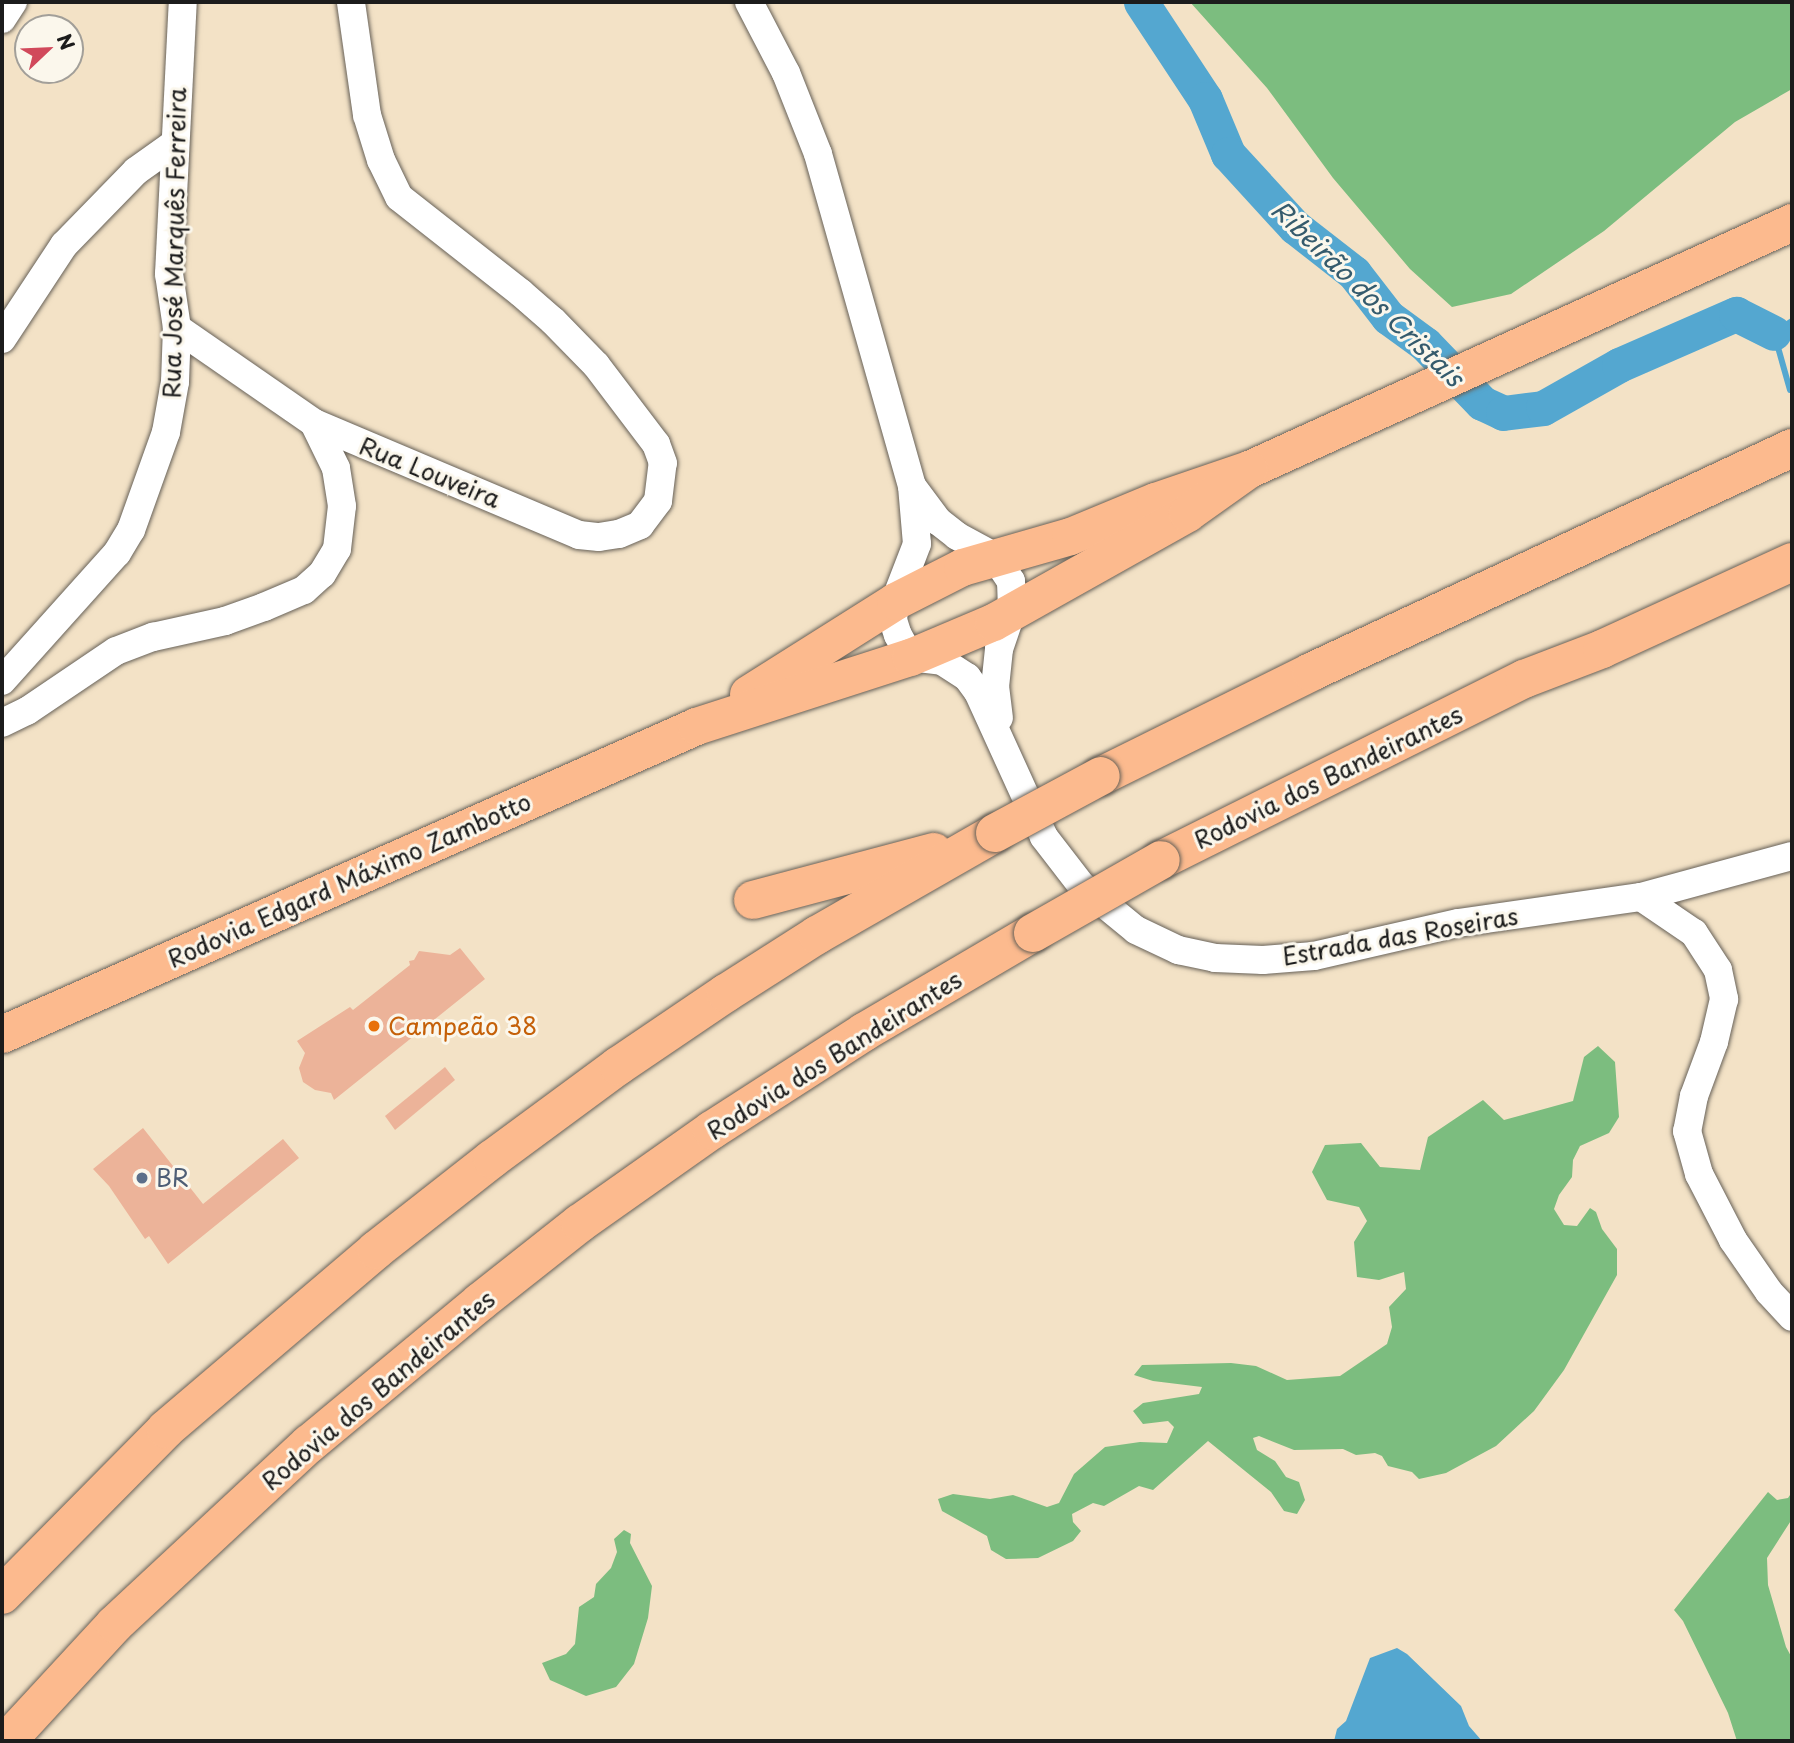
<!DOCTYPE html>
<meta charset="utf-8">
<style>
body{margin:0}
#map{position:relative;width:1794px;height:1743px;overflow:hidden;background:#f3e2c6;font-family:"Playpen Sans",sans-serif}
div>[style]{position:absolute}
.forest>*{inset:0;background:#7cbd7f}
.water>*{inset:0;background:#54a7d0}
.stream>*{height:6px;margin:-3px;padding:0 3px;transform-origin:3px;border-radius:3px;background:#54a7d0}
.river>*{height:35px;margin:-17.5px;padding:0 17.5px;transform-origin:17.5px;border-radius:17.5px;background:#54a7d0}
.building>*{inset:0;background:#ecb399}
.roads{filter:drop-shadow(0 0 2px #676158) drop-shadow(0 0 2px #676158)}
.minor>*{height:28px;margin:-14px;padding:0 14px;transform-origin:14px;border-radius:14px;background:#fff}
.major>*{height:37px;margin:-18.5px;padding:0 18.5px;transform-origin:18.5px;border-radius:18.5px;background:#fcba8e}
.highway>*{height:38px;margin:-19px;padding:0 19px;transform-origin:19px;border-radius:19px;background:#fcba8e}
.bridges{filter:drop-shadow(0 0 2px #676158) drop-shadow(0 0 2px #676158)}
.highway-bridge>*{height:38px;margin:-19px;padding:0 19px;transform-origin:19px;border-radius:19px;background:#fcba8e}
.dots>*{width:19px;height:19px;translate:-50% -50%;box-sizing:border-box;border:4px solid #fbf7ec;border-radius:50%}
span{translate:-50% -50%;white-space:nowrap;text-align:center;line-height:1.15;-webkit-text-stroke:6px #fbf7ec;paint-order:stroke}
.street-label{font-size:24px;color:#1c1c1c}
.food-label{font-size:24px;color:#c56008}
.left{translate:0 -50%;text-align:left}
.service-label{font-size:24px;color:#4e5e75}
.water-label{font-size:26px;color:#355b6d;font-style:italic}
.frame{position:absolute;inset:0;border:4px solid #1c1c1c;pointer-events:none}
.north{position:absolute;left:14px;top:14px;width:70px;height:70px;box-sizing:border-box;background:#fbf7ec;border:2px solid #a29f99;border-radius:50%;rotate:67deg;font-size:19px;font-weight:700;line-height:28px;text-align:center;color:#1c1c1c}
.north::after{content:'';display:block;margin:auto;width:24px;height:32px;background:#d1495b;clip-path:polygon(50% 0,100% 100%,50% 72%,0 100%)}
</style>
<div id="map">
<div class="forest">
<div style="clip-path:polygon(1190px 2px,1792px 2px,1792px 89px,1735px 122px,1604px 231px,1511px 294px,1452px 307px,1410px 269px,1333px 178px,1267px 88px)"></div>
<div style="clip-path:polygon(1598px 1046px,1615px 1062px,1619px 1117px,1609px 1133px,1580px 1146px,1573px 1160px,1572px 1177px,1559px 1195px,1554px 1209px,1564px 1225px,1577px 1226px,1590px 1208px,1596px 1212px,1602px 1229px,1617px 1249px,1617px 1275px,1564px 1370px,1534px 1411px,1496px 1446px,1446px 1473px,1419px 1479px,1412px 1472px,1388px 1466px,1382px 1456px,1375px 1453px,1356px 1455px,1343px 1449px,1294px 1450px,1259px 1436px,1253px 1438px,1257px 1450px,1275px 1461px,1286px 1477px,1299px 1482px,1305px 1500px,1297px 1514px,1284px 1511px,1271px 1492px,1208px 1441px,1153px 1490px,1139px 1486px,1104px 1506px,1093px 1503px,1072px 1514px,1073px 1522px,1081px 1531px,1073px 1541px,1038px 1558px,1006px 1559px,991px 1550px,987px 1536px,942px 1511px,938px 1499px,953px 1494px,990px 1499px,1013px 1495px,1047px 1507px,1059px 1503px,1074px 1474px,1105px 1447px,1140px 1442px,1167px 1443px,1174px 1427px,1168px 1421px,1143px 1424px,1133px 1411px,1143px 1403px,1199px 1394px,1202px 1387px,1153px 1381px,1134px 1375px,1142px 1365px,1231px 1363px,1256px 1366px,1287px 1380px,1340px 1376px,1387px 1344px,1392px 1327px,1389px 1307px,1406px 1289px,1404px 1272px,1379px 1280px,1357px 1277px,1354px 1242px,1367px 1221px,1359px 1207px,1327px 1200px,1312px 1172px,1325px 1145px,1361px 1143px,1380px 1167px,1420px 1170px,1428px 1137px,1483px 1100px,1504px 1120px,1573px 1101px,1584px 1057px)"></div>
<div style="clip-path:polygon(1768px 1492px,1777px 1500px,1788px 1498px,1792px 1492px,1792px 1519px,1767px 1558px,1768px 1585px,1786px 1647px,1792px 1658px,1792px 1741px,1737px 1741px,1728px 1713px,1683px 1621px,1674px 1610px)"></div>
<div style="clip-path:polygon(624px 1530px,631px 1534px,630px 1543px,652px 1586px,648px 1618px,634px 1664px,616px 1687px,586px 1696px,550px 1680px,542px 1663px,566px 1654px,575px 1644px,579px 1607px,594px 1597px,596px 1584px,611px 1568px,617px 1552px,614px 1539px)"></div>
</div>
<div class="water">
<div style="clip-path:polygon(1397px 1648px,1407px 1654px,1461px 1706px,1469px 1726px,1482px 1741px,1334px 1741px,1337px 1729px,1346px 1721px,1370px 1658px)"></div>
</div>
<div class="stream">
<div style="left:1790px;top:390px;width:59px;rotate:-105.7deg"></div>
<div style="left:1774px;top:333px;width:22px;rotate:-34deg"></div>
</div>
<div class="river">
<div style="left:1141px;top:2px;width:116px;rotate:56.6deg"></div>
<div style="left:1205px;top:99px;width:60px;rotate:67.3deg"></div>
<div style="left:1228px;top:154px;width:99px;rotate:47.5deg"></div>
<div style="left:1295px;top:227px;width:75px;rotate:37.9deg"></div>
<div style="left:1354px;top:273px;width:56px;rotate:52.3deg"></div>
<div style="left:1388px;top:317px;width:46px;rotate:36.1deg"></div>
<div style="left:1425px;top:344px;width:82px;rotate:46deg"></div>
<div style="left:1482px;top:403px;width:23px;rotate:25deg"></div>
<div style="left:1503px;top:413px;width:40px;rotate:-7.1deg"></div>
<div style="left:1543px;top:408px;width:87px;rotate:-29.5deg"></div>
<div style="left:1619px;top:365px;width:128px;rotate:-23.6deg"></div>
<div style="left:1736px;top:314px;width:42px;rotate:26.6deg"></div>
</div>
<div class="building">
<div style="clip-path:polygon(460px 948px,485px 979px,334px 1100px,331px 1093px,315px 1090px,303px 1082px,299px 1068px,305px 1053px,297px 1041px,350px 1007px,353px 1010px,410px 965px,409px 961px,414px 960px,419px 951px,450px 955px)"></div>
<div style="clip-path:polygon(445px 1067px,455px 1080px,395px 1130px,385px 1116px)"></div>
<div style="clip-path:polygon(143px 1128px,203px 1204px,283px 1139px,299px 1158px,168px 1264px,149px 1236px,145px 1239px,109px 1186px,93px 1169px)"></div>
</div>
<div class="roads">
<div class="minor">
<div style="left:749px;top:2px;width:80px;rotate:62.5deg"></div>
<div style="left:786px;top:73px;width:87px;rotate:68.4deg"></div>
<div style="left:818px;top:154px;width:345px;rotate:74.2deg"></div>
<div style="left:912px;top:486px;width:58px;rotate:85.1deg"></div>
<div style="left:917px;top:544px;width:61px;rotate:111.1deg"></div>
<div style="left:895px;top:601px;width:19px;rotate:96deg"></div>
<div style="left:893px;top:620px;width:16px;rotate:72deg"></div>
<div style="left:898px;top:635px;width:25px;rotate:61deg"></div>
<div style="left:910px;top:657px;width:32px;rotate:7deg"></div>
<div style="left:942px;top:661px;width:30px;rotate:33deg"></div>
<div style="left:967px;top:677px;width:19px;rotate:54deg"></div>
<div style="left:978px;top:692px;width:159px;rotate:65.5deg"></div>
<div style="left:1044px;top:837px;width:61px;rotate:52.4deg"></div>
<div style="left:1081px;top:885px;width:71px;rotate:39.3deg"></div>
<div style="left:1136px;top:930px;width:47px;rotate:25.5deg"></div>
<div style="left:1178px;top:950px;width:38px;rotate:12deg"></div>
<div style="left:1215px;top:958px;width:48px;rotate:2.4deg"></div>
<div style="left:1263px;top:960px;width:51px;rotate:-4.5deg"></div>
<div style="left:1314px;top:956px;width:148px;rotate:-12.9deg"></div>
<div style="left:1458px;top:923px;width:185px;rotate:-8.1deg"></div>
<div style="left:1641px;top:897px;width:156px;rotate:-15.2deg"></div>
<div style="left:2px;top:19px;width:20px;rotate:-57deg"></div>
<div style="left:177px;top:328px;width:167px;rotate:34.7deg"></div>
<div style="left:314px;top:423px;width:288px;rotate:22.9deg"></div>
<div style="left:579px;top:535px;width:20px;rotate:6deg"></div>
<div style="left:599px;top:537px;width:20px;rotate:-9deg"></div>
<div style="left:619px;top:534px;width:23px;rotate:-23deg"></div>
<div style="left:640px;top:525px;width:30px;rotate:-53deg"></div>
<div style="left:658px;top:501px;width:38px;rotate:-83deg"></div>
<div style="left:663px;top:463px;width:20px;rotate:-110deg"></div>
<div style="left:656px;top:444px;width:99px;rotate:-127.2deg"></div>
<div style="left:596px;top:365px;width:62px;rotate:-134.3deg"></div>
<div style="left:553px;top:321px;width:43px;rotate:-138.8deg"></div>
<div style="left:521px;top:293px;width:155px;rotate:-141.8deg"></div>
<div style="left:399px;top:197px;width:41px;rotate:-115.9deg"></div>
<div style="left:381px;top:160px;width:47px;rotate:-107.3deg"></div>
<div style="left:367px;top:115px;width:114px;rotate:-98.1deg"></div>
<div style="left:2px;top:339px;width:113px;rotate:-56.6deg"></div>
<div style="left:64px;top:245px;width:103px;rotate:-45.8deg"></div>
<div style="left:136px;top:171px;width:47px;rotate:-35.4deg"></div>
<div style="left:912px;top:486px;width:44px;rotate:53.4deg"></div>
<div style="left:938px;top:521px;width:24px;rotate:38deg"></div>
<div style="left:957px;top:536px;width:42px;rotate:28.4deg"></div>
<div style="left:994px;top:556px;width:30px;rotate:56deg"></div>
<div style="left:1011px;top:581px;width:30px;rotate:88deg"></div>
<div style="left:1012px;top:611px;width:40px;rotate:108.9deg"></div>
<div style="left:999px;top:649px;width:37px;rotate:96deg"></div>
<div style="left:995px;top:686px;width:32px;rotate:83deg"></div>
<div style="left:2px;top:681px;width:172px;rotate:-48.1deg"></div>
<div style="left:117px;top:553px;width:27px;rotate:-59deg"></div>
<div style="left:131px;top:530px;width:104px;rotate:-70.3deg"></div>
<div style="left:166px;top:432px;width:51px;rotate:-79.8deg"></div>
<div style="left:175px;top:382px;width:54px;rotate:-87.9deg"></div>
<div style="left:177px;top:328px;width:55px;rotate:-98.4deg"></div>
<div style="left:169px;top:274px;width:272px;rotate:-87.1deg"></div>
<div style="left:2px;top:723px;width:28px;rotate:-26deg"></div>
<div style="left:27px;top:711px;width:107px;rotate:-34deg"></div>
<div style="left:116px;top:651px;width:40px;rotate:-21deg"></div>
<div style="left:153px;top:637px;width:74px;rotate:-12.5deg"></div>
<div style="left:225px;top:621px;width:41px;rotate:-19.7deg"></div>
<div style="left:264px;top:607px;width:43px;rotate:-23deg"></div>
<div style="left:304px;top:590px;width:24px;rotate:-42deg"></div>
<div style="left:322px;top:574px;width:29px;rotate:-59deg"></div>
<div style="left:337px;top:549px;width:43px;rotate:-83.4deg"></div>
<div style="left:342px;top:506px;width:38px;rotate:-99deg"></div>
<div style="left:336px;top:468px;width:50px;rotate:-116.1deg"></div>
<div style="left:1641px;top:897px;width:64px;rotate:34.2deg"></div>
<div style="left:1694px;top:933px;width:44px;rotate:57deg"></div>
<div style="left:1718px;top:970px;width:30px;rotate:78deg"></div>
<div style="left:1724px;top:999px;width:44px;rotate:103.1deg"></div>
<div style="left:1714px;top:1042px;width:58px;rotate:110.3deg"></div>
<div style="left:1694px;top:1096px;width:36px;rotate:101deg"></div>
<div style="left:1687px;top:1131px;width:45px;rotate:74.4deg"></div>
<div style="left:1699px;top:1174px;width:74px;rotate:62.7deg"></div>
<div style="left:1733px;top:1240px;width:63px;rotate:55.3deg"></div>
<div style="left:1769px;top:1292px;width:34px;rotate:47deg"></div>
</div>
<div class="major">
<div style="left:748px;top:694px;width:174px;rotate:-32.3deg"></div>
<div style="left:895px;top:601px;width:75px;rotate:-26.9deg"></div>
<div style="left:962px;top:567px;width:112px;rotate:-16deg"></div>
<div style="left:1070px;top:536px;width:92px;rotate:-22.4deg"></div>
<div style="left:1155px;top:501px;width:99px;rotate:-18.8deg"></div>
<div style="left:1249px;top:469px;width:597px;rotate:-24.46deg"></div>
<div style="left:2px;top:1034px;width:759px;rotate:-23.93deg"></div>
<div style="left:696px;top:726px;width:225px;rotate:-17.9deg"></div>
<div style="left:910px;top:657px;width:90px;rotate:-22.9deg"></div>
<div style="left:993px;top:622px;width:223px;rotate:-29.3deg"></div>
<div style="left:1187px;top:513px;width:76px;rotate:-35.4deg"></div>
</div>
<div class="highway">
<div style="left:1101px;top:776px;width:234px;rotate:-26.3deg"></div>
<div style="left:1311px;top:672px;width:531px;rotate:-24.97deg"></div>
<div style="left:1161px;top:860px;width:406px;rotate:-26.5deg"></div>
<div style="left:1524px;top:679px;width:84px;rotate:-21deg"></div>
<div style="left:1602px;top:649px;width:209px;rotate:-24.6deg"></div>
<div style="left:753px;top:900px;width:187px;rotate:-14.9deg"></div>
<div style="left:2px;top:1595px;width:233px;rotate:-45.3deg"></div>
<div style="left:166px;top:1429px;width:276px;rotate:-40.4deg"></div>
<div style="left:376px;top:1250px;width:147px;rotate:-38.1deg"></div>
<div style="left:492px;top:1159px;width:157px;rotate:-36.4deg"></div>
<div style="left:618px;top:1066px;width:130px;rotate:-34.1deg"></div>
<div style="left:726px;top:993px;width:108px;rotate:-32.5deg"></div>
<div style="left:817px;top:935px;width:205px;rotate:-29.8deg"></div>
<div style="left:7px;top:1741px;width:159px;rotate:-47.3deg"></div>
<div style="left:115px;top:1624px;width:265px;rotate:-42.9deg"></div>
<div style="left:309px;top:1444px;width:222px;rotate:-39.7deg"></div>
<div style="left:480px;top:1302px;width:127px;rotate:-38.3deg"></div>
<div style="left:580px;top:1223px;width:161px;rotate:-35.2deg"></div>
<div style="left:712px;top:1130px;width:181px;rotate:-32.8deg"></div>
<div style="left:864px;top:1032px;width:196px;rotate:-30.4deg"></div>
</div>
</div>
<div class="bridges">
<div class="highway-bridge">
<div style="left:995px;top:833px;width:120px;rotate:-28.3deg"></div>
<div style="left:1033px;top:933px;width:147px;rotate:-29.7deg"></div>
</div>
</div>
<div class="dots">
<div style="left:374px;top:1026px;background:#e8710a"></div>
<div style="left:142px;top:1178px;background:#5c6f8a"></div>
</div>
<div class="street-label">
<span style="left:174px;top:243px;rotate:-89deg">Rua José Marquês Ferreira</span>
<span style="left:430px;top:472px;rotate:22deg">Rua Louveira</span>
<span style="left:1328px;top:777px;rotate:-26deg">Rodovia dos Bandeirantes</span>
<span style="left:349px;top:880px;rotate:-24deg">Rodovia Edgard Máximo Zambotto</span>
<span style="left:1400px;top:936px;rotate:-10deg">Estrada das Roseiras</span>
<span style="left:834px;top:1055px;rotate:-32deg">Rodovia dos Bandeirantes</span>
<span style="left:378px;top:1390px;rotate:-40deg">Rodovia dos Bandeirantes</span>
</div>
<div class="food-label">
<span class="left" style="left:388px;top:1026px">Campeão 38</span>
</div>
<div class="service-label">
<span class="left" style="left:156px;top:1178px">BR</span>
</div>
<div class="water-label">
<span style="left:1368px;top:293px;rotate:44deg">Ribeirão dos Cristais</span>
</div>
<div class="frame"></div>
<div class="north">N</div>
</div>
